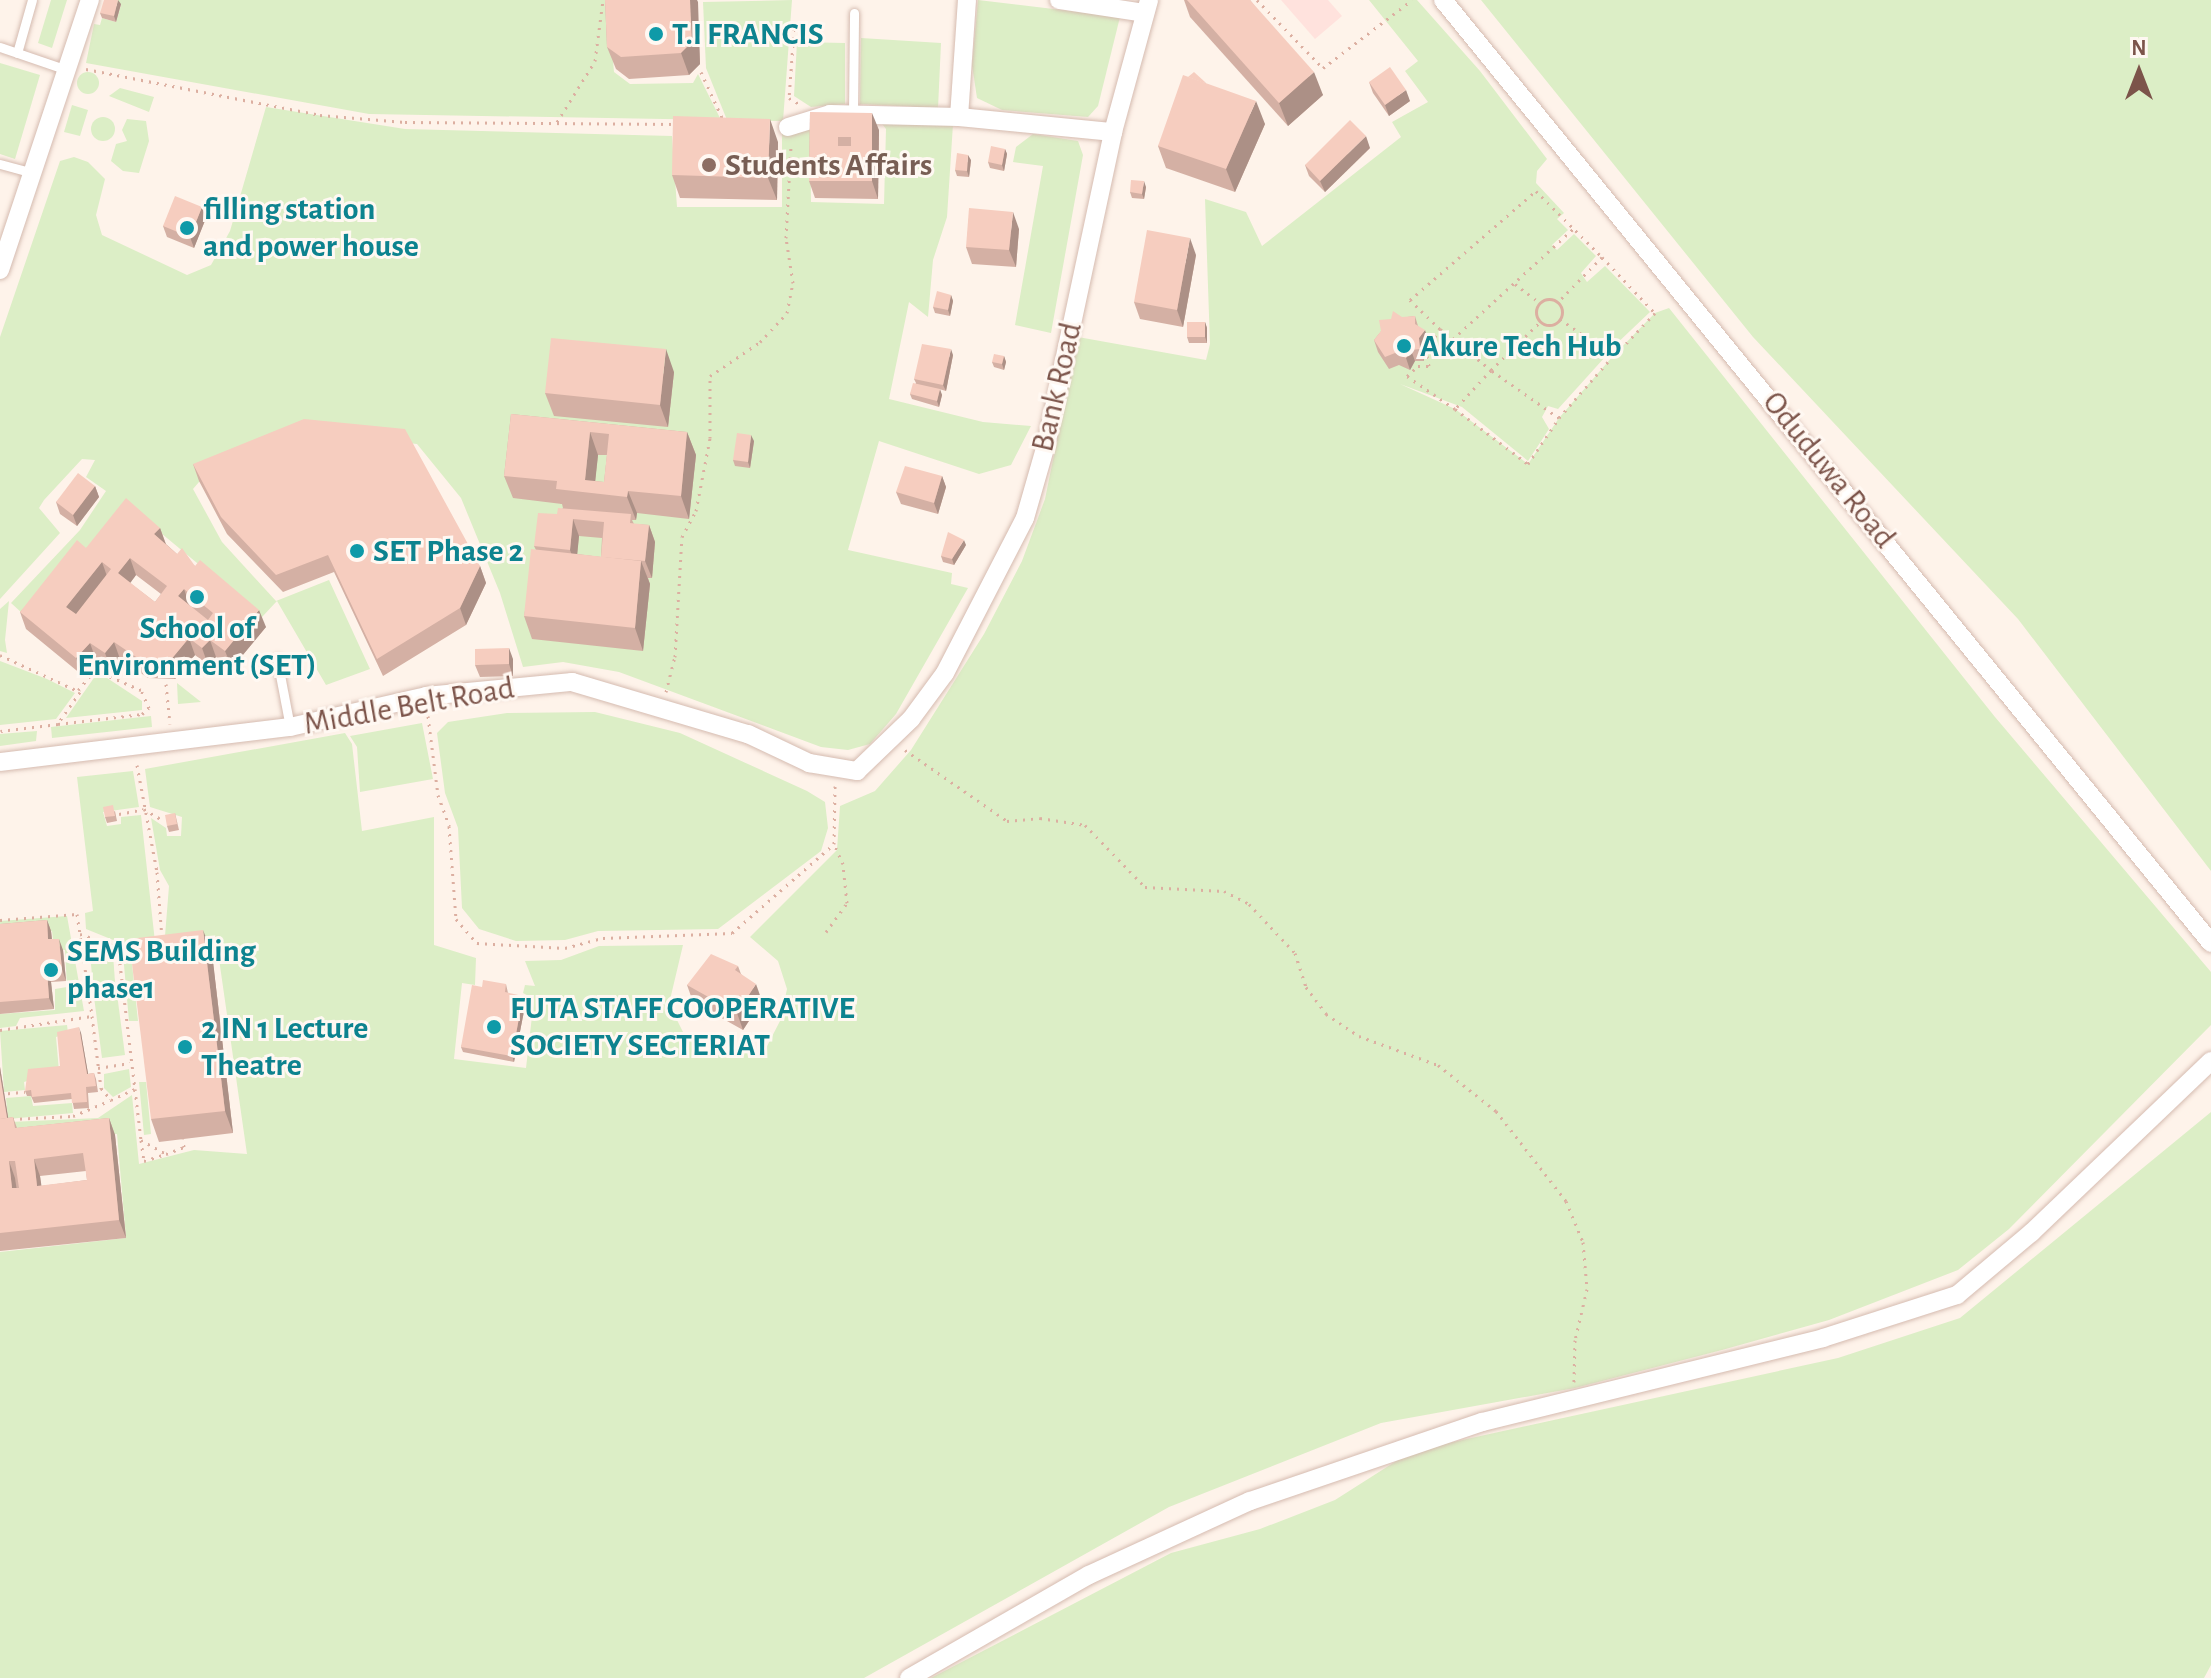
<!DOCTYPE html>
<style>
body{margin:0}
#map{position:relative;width:2211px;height:1678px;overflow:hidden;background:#fef3ea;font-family:"Alegreya Sans",sans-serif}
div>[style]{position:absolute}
.commercial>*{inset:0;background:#ffe2dd}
.green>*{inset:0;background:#dceec6}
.round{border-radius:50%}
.path>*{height:3px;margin-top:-1.5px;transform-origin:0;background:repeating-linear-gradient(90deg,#dcafa1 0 2px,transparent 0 8px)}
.path>.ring{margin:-1.5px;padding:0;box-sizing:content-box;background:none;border:3px solid #dcafa1;border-radius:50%}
.roads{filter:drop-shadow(0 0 2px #d5bbb0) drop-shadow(0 0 2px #d5bbb0)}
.service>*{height:9px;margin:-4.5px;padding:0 4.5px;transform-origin:4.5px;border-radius:4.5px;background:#fff}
.minor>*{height:18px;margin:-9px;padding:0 9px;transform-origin:9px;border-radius:9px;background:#fff}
.wall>*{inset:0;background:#d4b0a4}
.shaded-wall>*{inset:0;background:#ac9086}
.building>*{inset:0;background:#f6cdbf}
.dots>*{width:22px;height:22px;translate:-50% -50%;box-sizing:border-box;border:4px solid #fff8f2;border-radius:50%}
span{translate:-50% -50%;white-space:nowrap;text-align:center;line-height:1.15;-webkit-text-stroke:6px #fff8f2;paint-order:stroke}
.culture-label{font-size:32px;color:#0d838f;font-weight:700}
.left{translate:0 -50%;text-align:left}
.education-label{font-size:32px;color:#785e54;font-weight:700}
.street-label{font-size:32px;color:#7c544a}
.north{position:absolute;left:2099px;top:32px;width:80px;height:80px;-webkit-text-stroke:6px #fff8f2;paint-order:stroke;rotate:0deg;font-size:22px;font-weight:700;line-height:32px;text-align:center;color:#7c544a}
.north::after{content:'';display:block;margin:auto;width:28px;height:36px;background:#7c544a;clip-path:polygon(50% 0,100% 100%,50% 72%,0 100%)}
</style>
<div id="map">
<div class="commercial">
<div style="clip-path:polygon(1281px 0,1328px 0,1342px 16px,1315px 39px)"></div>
</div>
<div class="green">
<div style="clip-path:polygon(51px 0,67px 0,52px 48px,38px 43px)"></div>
<div style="clip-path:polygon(107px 0,615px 0,610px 23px,614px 72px,630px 84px,693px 83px,698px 74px,721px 120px,369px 114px,86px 63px,94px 24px,100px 25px,102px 18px,116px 22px,121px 5px)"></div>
<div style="clip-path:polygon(792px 0,783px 121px,727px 120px,706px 68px,703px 2px)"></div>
<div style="clip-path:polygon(978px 0,1120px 17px,1098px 106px,1088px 117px,1002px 110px,977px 98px,972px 65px)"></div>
<div style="clip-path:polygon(1369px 0,1417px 0,1480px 71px,1547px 159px,1537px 171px,1536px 183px,1564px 213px,1557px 219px,1568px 230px,1552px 245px,1557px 250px,1574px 234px,1596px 256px,1581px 273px,1587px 282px,1605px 266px,1650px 312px,1611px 349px,1598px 339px,1595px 350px,1605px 357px,1558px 409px,1548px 406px,1542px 417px,1549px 429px,1528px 461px,1462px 407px,1400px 384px,1455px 409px,1528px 464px,1559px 418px,1613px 356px,1655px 313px,1669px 308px,1995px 717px,2211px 972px,2211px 1025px,2009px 1229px,1958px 1270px,1829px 1320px,1722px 1350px,1575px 1388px,1381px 1423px,1169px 1507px,864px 1678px,0 1678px,0 1252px,126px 1238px,117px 1134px,21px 1144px,10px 1122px,98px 1118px,132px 1095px,139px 1164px,194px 1150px,247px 1154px,216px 938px,165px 936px,169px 886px,160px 870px,151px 818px,166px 828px,167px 836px,181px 836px,182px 817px,150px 807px,145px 769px,345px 733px,352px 744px,362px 831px,434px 817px,434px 945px,476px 958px,475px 985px,462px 983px,454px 1059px,526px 1068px,534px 999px,523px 993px,525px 985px,535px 986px,525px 961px,561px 960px,599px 946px,683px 945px,669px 1004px,684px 1034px,713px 1049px,764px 1052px,780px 1021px,787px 989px,778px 961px,750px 937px,837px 850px,840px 806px,875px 791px,911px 750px,984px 634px,1022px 561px,1045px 499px,1078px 337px,1206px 360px,1210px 344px,1205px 199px,1246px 212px,1262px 246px,1401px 137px,1392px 122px,1428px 102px,1405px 71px,1418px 61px)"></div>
<div style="clip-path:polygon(1481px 0,2211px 0,2211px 871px,2018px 619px,1753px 337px)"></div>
<div style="clip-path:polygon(861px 38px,941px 43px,938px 108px,860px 104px)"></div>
<div style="clip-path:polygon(797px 42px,845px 43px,845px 104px,811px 107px,794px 96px)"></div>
<div style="clip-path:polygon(0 63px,40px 75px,15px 159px,0 154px)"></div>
<div class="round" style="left:77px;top:72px;width:22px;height:22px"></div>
<div style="clip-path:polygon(120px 88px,154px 97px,149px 112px,109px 96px)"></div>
<div style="clip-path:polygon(72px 105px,88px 110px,80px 136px,64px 132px)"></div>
<div style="clip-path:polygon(266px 107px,405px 129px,672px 136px,677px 207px,782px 207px,782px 131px,810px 126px,811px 202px,884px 204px,886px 129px,880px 121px,953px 124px,947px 217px,933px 260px,928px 317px,909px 302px,889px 399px,983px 422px,1031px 426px,1011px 465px,979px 474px,879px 441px,848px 550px,952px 573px,951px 584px,968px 588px,896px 714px,870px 744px,848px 750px,821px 747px,619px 672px,563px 662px,523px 667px,500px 593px,461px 498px,417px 444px,322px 434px,199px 482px,193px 489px,222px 542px,276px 601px,329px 580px,370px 669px,326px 685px,277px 601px,262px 617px,126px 504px,86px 555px,22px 613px,11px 603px,80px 530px,106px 491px,86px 477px,95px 460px,82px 459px,44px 500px,39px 508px,60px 533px,0 599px,0 337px,60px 161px,74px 157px,88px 162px,105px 179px,96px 215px,102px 235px,187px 275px,211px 265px,230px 231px)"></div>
<div class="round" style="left:91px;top:117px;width:24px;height:24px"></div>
<div style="clip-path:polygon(127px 119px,146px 121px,149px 141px,139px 173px,123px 171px,111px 161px,116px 144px,127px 141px,122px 130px)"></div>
<div style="clip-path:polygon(1033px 134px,1078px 141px,1083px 155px,1051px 333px,1015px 325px,1043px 166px,1013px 162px,1016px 147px)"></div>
<div style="clip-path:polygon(9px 601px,5px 640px,7px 653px,0 651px,0 609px)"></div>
<div style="clip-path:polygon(0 661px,47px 679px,75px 693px,56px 719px,0 725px)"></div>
<div style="clip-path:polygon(98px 672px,142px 701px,142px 710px,66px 718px)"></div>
<div style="clip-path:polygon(177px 683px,201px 702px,178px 704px)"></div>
<div style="clip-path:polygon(595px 712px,680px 733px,807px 791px,825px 802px,828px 828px,821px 851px,718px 929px,598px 931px,565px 940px,516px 941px,479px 929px,462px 908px,458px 828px,445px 793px,437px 733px,448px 722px,507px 713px)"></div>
<div style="clip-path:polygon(151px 716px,152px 727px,52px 738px,51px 727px)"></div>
<div style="clip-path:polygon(422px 723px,433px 779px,360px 792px,357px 747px,350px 736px)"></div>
<div style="clip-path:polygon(37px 731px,36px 741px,0 746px,0 734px)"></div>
<div style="clip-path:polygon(133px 771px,139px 807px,103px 812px,107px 826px,121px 824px,121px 817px,141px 815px,155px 942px,128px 946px,86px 929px,85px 913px,93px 911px,77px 777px)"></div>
<div style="clip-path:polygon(67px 916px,84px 1011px,20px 1018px,16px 1026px,0 1028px,0 1014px,55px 1010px,55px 989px,67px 987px,65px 950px,54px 949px,52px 931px,0 934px,0 921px)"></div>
<div style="clip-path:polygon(89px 943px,113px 954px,115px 982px,93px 986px)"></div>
<div style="clip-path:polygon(123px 954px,131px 954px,138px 1021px,129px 1021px)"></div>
<div style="clip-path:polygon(117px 994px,125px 1055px,102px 1058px,94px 997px)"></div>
<div style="clip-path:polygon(67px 1025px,68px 1033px,56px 1037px,59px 1071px,24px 1082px,25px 1090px,4px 1092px,0 1031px)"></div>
<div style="clip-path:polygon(129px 1069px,131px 1087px,113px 1097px,104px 1088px,104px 1074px)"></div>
<div style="clip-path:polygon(139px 1082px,146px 1082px,151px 1134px,144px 1135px)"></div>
<div style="clip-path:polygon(31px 1096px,33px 1106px,72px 1103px,73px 1113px,8px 1119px,6px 1098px)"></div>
<div style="clip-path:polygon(2211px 1112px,2211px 1665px,2204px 1678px,931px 1678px,1171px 1553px,1260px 1529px,1335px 1500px,1412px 1451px,1838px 1358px,1960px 1318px)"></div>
</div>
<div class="path">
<div style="left:1257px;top:0;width:95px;rotate:45.9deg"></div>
<div style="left:1323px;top:68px;width:112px;rotate:-37.4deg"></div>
<div style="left:794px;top:29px;width:69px;rotate:94.1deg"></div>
<div style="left:789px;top:98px;width:14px;rotate:30deg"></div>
<div style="left:86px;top:69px;width:238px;rotate:11.1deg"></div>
<div style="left:320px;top:115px;width:85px;rotate:4.7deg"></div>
<div style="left:405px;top:122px;width:272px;rotate:0.4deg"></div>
<div style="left:701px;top:72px;width:55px;rotate:65.3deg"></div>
<div style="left:557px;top:122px;width:72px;rotate:-58.1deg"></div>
<div style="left:595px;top:61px;width:62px;rotate:-82.5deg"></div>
<div style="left:1602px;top:257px;width:77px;rotate:46.6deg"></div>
<div style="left:1655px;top:313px;width:59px;rotate:133.6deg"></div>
<div style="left:1515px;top:284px;width:31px;rotate:37deg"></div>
<div class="ring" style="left:1536px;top:299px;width:23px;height:23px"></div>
<div style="left:1560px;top:319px;width:65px;rotate:34.9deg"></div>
<div style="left:1613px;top:356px;width:82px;rotate:131.1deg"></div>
<div style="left:1559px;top:418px;width:83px;rotate:-144.8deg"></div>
<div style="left:1491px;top:370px;width:53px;rotate:132.7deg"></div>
<div style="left:1455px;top:409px;width:58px;rotate:-145.5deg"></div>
<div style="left:1407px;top:376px;width:15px;rotate:-42deg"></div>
<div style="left:1418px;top:366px;width:11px"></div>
<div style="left:1429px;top:366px;width:16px;rotate:-101deg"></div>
<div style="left:1426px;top:350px;width:25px;rotate:-56deg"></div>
<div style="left:1440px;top:329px;width:16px;rotate:38deg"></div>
<div style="left:1453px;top:339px;width:163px;rotate:-42.5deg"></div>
<div style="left:1440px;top:329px;width:42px;rotate:-136deg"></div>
<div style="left:1410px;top:300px;width:167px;rotate:-40.9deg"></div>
<div style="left:1536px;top:191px;width:93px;rotate:45deg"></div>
<div style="left:1602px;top:257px;width:64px;rotate:134.4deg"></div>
<div style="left:1453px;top:339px;width:49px;rotate:39.2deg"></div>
<div style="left:1491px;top:370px;width:69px;rotate:-44.4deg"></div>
<div style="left:1455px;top:409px;width:91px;rotate:37deg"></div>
<div style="left:1528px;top:464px;width:55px;rotate:-56deg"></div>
<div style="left:0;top:655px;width:88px;rotate:24.8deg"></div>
<div style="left:80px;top:692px;width:39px;rotate:125deg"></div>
<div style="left:58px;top:724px;width:58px;rotate:173.1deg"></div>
<div style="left:166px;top:684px;width:40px;rotate:84.3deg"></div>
<div style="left:666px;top:692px;width:36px;rotate:-76deg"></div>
<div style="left:675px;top:657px;width:120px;rotate:-86.7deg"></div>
<div style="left:682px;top:537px;width:30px;rotate:-62deg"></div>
<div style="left:696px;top:511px;width:74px;rotate:-79.1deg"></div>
<div style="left:710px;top:438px;width:62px;rotate:-90deg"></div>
<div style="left:710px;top:376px;width:60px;rotate:-34.2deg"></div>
<div style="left:760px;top:342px;width:40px;rotate:-47deg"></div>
<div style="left:787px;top:313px;width:31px;rotate:-79deg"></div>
<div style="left:793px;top:283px;width:46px;rotate:-98.8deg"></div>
<div style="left:786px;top:238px;width:91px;rotate:-86.9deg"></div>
<div style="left:428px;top:716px;width:80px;rotate:82.8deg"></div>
<div style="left:438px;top:795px;width:33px;rotate:70deg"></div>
<div style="left:449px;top:826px;width:93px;rotate:85.7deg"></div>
<div style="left:456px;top:919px;width:32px;rotate:49deg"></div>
<div style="left:477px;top:943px;width:88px;rotate:3.3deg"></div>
<div style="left:565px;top:948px;width:39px;rotate:-15deg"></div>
<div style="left:603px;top:938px;width:129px;rotate:-2.2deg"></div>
<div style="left:732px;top:933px;width:135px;rotate:-41.1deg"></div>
<div style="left:834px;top:844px;width:58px;rotate:-89deg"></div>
<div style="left:58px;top:724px;width:85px;rotate:-6.8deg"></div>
<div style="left:142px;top:714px;width:9px;rotate:-41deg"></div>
<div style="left:149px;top:708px;width:20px;rotate:-114deg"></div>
<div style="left:141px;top:690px;width:50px;rotate:-156.5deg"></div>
<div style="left:95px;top:670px;width:26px;rotate:130deg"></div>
<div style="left:905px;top:750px;width:124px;rotate:34.8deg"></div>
<div style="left:1007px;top:821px;width:33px;rotate:-5deg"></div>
<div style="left:1040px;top:818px;width:46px;rotate:8.8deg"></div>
<div style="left:1085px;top:825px;width:86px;rotate:45.9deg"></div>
<div style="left:1145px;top:887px;width:79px;rotate:2.9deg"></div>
<div style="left:1224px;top:891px;width:28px;rotate:27deg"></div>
<div style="left:1249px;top:904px;width:67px;rotate:46.8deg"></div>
<div style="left:1295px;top:953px;width:36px;rotate:72deg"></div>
<div style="left:1306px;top:987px;width:34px;rotate:53deg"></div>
<div style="left:1326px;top:1014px;width:40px;rotate:34deg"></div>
<div style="left:1359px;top:1036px;width:84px;rotate:20.2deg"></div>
<div style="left:1438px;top:1065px;width:74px;rotate:38.4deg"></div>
<div style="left:1496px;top:1111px;width:114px;rotate:52.1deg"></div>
<div style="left:1566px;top:1201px;width:44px;rotate:67.5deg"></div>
<div style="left:1583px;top:1242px;width:47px;rotate:85.1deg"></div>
<div style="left:1587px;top:1289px;width:52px;rotate:103.2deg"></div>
<div style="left:1575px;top:1340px;width:42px;rotate:91.4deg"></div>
<div style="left:137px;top:765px;width:109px;rotate:79.4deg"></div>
<div style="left:157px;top:872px;width:67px;rotate:85.7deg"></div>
<div style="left:119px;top:814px;width:25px;rotate:-11deg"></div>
<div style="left:144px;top:809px;width:23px;rotate:31deg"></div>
<div style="left:0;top:920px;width:77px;rotate:-4.5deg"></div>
<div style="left:77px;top:914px;width:103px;rotate:81.6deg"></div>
<div style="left:826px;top:932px;width:36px;rotate:-54deg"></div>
<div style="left:847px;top:903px;width:39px;rotate:-96deg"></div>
<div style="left:843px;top:864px;width:22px;rotate:-114deg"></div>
<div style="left:80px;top:934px;width:40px;rotate:18.9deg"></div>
<div style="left:118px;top:947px;width:143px;rotate:83.2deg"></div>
<div style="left:89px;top:992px;width:32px;rotate:-11deg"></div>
<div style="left:0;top:1030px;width:93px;rotate:-8.7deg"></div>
<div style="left:92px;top:1016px;width:73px;rotate:82.9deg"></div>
<div style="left:101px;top:1088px;width:16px;rotate:50deg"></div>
<div style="left:111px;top:1100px;width:26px;rotate:-25deg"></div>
<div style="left:135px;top:1089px;width:51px;rotate:83.3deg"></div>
<div style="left:141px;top:1140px;width:29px;rotate:29deg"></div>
<div style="left:166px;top:1154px;width:19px;rotate:-21deg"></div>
<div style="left:184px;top:1147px;width:8px;rotate:-97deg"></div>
<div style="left:98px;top:1068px;width:32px;rotate:-9deg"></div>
<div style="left:0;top:1094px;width:25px;rotate:-5deg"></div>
<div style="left:12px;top:1119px;width:61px;rotate:-2.8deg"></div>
<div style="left:73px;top:1116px;width:41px;rotate:-22.8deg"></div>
<div style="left:141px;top:1140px;width:21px;rotate:82deg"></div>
<div style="left:144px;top:1161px;width:22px;rotate:-18deg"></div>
</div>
<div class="roads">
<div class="service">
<div style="left:0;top:47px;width:71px;rotate:18.9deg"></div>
<div style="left:17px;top:53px;width:55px;rotate:-74.2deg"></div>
<div style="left:853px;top:114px;width:101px;rotate:-89.4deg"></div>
<div style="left:0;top:164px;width:34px;rotate:15deg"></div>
<div style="left:277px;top:659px;width:69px;rotate:79.2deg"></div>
</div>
<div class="minor">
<div style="left:1059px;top:0;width:87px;rotate:8.6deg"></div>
<div style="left:1443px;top:0;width:1216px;rotate:50.84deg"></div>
<div style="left:959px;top:117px;width:117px;rotate:-86.1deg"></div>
<div style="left:788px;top:127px;width:44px;rotate:-17.2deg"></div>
<div style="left:830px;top:114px;width:129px;rotate:1.3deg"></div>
<div style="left:959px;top:117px;width:155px;rotate:5.6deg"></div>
<div style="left:0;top:270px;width:285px;rotate:-71.6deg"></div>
<div style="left:0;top:762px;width:292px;rotate:-6.9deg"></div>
<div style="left:290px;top:727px;width:139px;rotate:-12.8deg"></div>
<div style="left:426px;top:696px;width:147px;rotate:-5.5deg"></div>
<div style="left:572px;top:682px;width:184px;rotate:16.5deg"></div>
<div style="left:748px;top:734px;width:68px;rotate:25.4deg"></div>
<div style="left:809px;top:763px;width:49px;rotate:9.5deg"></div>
<div style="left:857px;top:771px;width:75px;rotate:-43.9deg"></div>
<div style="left:911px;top:719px;width:57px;rotate:-53.5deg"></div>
<div style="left:945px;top:673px;width:174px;rotate:-62.7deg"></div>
<div style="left:1025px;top:518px;width:76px;rotate:-74deg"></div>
<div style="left:1046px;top:445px;width:320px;rotate:-77.9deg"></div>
<div style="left:1113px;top:132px;width:137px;rotate:-74.7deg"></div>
<div style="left:909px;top:1678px;width:207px;rotate:-29.8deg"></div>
<div style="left:1089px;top:1575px;width:177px;rotate:-24.7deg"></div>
<div style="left:1250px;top:1501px;width:245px;rotate:-18.8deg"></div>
<div style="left:1482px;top:1422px;width:351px;rotate:-13.8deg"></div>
<div style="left:1823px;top:1338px;width:141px;rotate:-17.8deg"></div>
<div style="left:1957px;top:1295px;width:97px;rotate:-40deg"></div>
<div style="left:2031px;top:1233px;width:249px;rotate:-43.7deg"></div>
</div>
</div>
<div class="wall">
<div style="clip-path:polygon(605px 0,697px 0,700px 64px,689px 75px,629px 79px,616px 69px,607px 47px)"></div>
<div style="clip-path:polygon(1184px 0,1250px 0,1323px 95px,1288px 126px,1190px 17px)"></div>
<div style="clip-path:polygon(121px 4px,116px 22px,102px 18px,100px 13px)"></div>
<div style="clip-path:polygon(1205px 82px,1206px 84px,1265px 124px,1235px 192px,1166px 168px,1158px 146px)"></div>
<div style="clip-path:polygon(1369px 82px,1410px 101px,1389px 116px,1373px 93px)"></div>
<div style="clip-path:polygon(810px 112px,879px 130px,878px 199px,815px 198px,809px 181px)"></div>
<div style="clip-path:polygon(778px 142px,777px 200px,680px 198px,672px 175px)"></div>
<div style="clip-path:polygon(1370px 148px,1325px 192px,1309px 176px,1305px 165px)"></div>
<div style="clip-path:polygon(1005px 149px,1007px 154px,1004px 171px,990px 168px,988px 162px)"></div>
<div style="clip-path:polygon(971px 160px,969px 177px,957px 176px,955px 170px)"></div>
<div style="clip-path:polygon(1146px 187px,1144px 199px,1132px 198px,1130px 192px)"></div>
<div style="clip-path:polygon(202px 207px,206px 218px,194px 248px,167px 237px,163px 226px)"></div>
<div style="clip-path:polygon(1019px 229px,1016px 267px,972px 264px,966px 247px)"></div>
<div style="clip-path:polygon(1196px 255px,1183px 327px,1140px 319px,1134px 302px)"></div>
<div style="clip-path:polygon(951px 295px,953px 301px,950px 316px,935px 313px,933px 307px)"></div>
<div style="clip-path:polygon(1415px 316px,1418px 326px,1429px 342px,1423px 349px,1424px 361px,1415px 361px,1410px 370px,1399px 365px,1389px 369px,1378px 352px,1374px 340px,1391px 319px)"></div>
<div style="clip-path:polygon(1205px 322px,1207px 328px,1207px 343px,1189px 343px,1187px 337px)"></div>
<div style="clip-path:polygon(953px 355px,946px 391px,939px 389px,942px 395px,939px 407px,912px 399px,910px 394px,916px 383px,914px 379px)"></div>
<div style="clip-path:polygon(1004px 356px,1006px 362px,1004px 370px,994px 367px,992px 362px)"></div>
<div style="clip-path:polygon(674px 372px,668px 427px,554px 416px,545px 393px)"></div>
<div style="clip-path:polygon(evenodd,511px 414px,687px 432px,696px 455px,689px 519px,637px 513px,636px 520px,632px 520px,634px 524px,649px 525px,655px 542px,652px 578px,648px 578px,650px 584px,643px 651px,532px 639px,524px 616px,536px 550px,534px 546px,563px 508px,562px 504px,513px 498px,504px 476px,511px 414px,598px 455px,607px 455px,604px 482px,595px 481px,598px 455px,511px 414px,579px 536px,602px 538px,601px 557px,577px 554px,579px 536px)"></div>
<div style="clip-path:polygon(754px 441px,750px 468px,735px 466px,733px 460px)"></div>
<div style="clip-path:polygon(193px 464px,480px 566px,486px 583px,466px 625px,383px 676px,334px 572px,283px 592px,227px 534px,199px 481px)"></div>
<div style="clip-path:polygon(942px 476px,946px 487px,938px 514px,901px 504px,896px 492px)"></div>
<div style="clip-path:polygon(95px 486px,99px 497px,77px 526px,60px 514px,56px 502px)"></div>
<div style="clip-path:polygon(evenodd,160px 528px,166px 544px,177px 554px,195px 566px,266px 627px,232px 668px,216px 657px,208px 665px,195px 655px,175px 679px,148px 678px,120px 659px,111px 670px,96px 660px,82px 675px,26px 629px,20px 612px,86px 548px,160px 528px,136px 575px,161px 594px,155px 602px,130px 583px,136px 575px)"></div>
<div style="clip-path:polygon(966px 545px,954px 565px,943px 562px,941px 556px)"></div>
<div style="clip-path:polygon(513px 659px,513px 676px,480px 677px,475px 665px)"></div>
<div style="clip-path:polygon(115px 811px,117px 821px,107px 823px,105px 817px)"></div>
<div style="clip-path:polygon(175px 813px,179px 830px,169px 832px,167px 826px)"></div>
<div style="clip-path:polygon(47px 920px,51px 931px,52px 939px,63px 950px,66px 981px,51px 982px,54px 1009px,0 1014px,0 924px)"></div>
<div style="clip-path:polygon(212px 953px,233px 1133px,159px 1142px,151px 1119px)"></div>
<div style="clip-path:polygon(738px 966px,741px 974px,762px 1001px,743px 1030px,693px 1002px,687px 985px)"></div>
<div style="clip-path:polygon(506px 984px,508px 993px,526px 1001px,514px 1062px,463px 1052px,461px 1047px,482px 987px)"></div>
<div style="clip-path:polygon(81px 1033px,88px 1074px,94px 1073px,96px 1079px,98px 1092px,88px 1093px,89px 1108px,74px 1109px,72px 1099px,34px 1103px,31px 1096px,27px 1096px,25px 1091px,60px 1066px)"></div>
<div style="clip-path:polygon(evenodd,0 1067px,8px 1118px,13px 1117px,17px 1128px,109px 1118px,115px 1135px,126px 1238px,0 1251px,0 1067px,86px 1171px,87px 1180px,41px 1186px,40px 1176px,86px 1171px)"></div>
</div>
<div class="shaded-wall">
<div style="clip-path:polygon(118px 0,121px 4px,116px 22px,114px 16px)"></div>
<div style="clip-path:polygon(690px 0,697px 0,698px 2px,700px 64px,689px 75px,681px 53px)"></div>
<div style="clip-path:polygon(1314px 72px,1323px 95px,1288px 126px,1279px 103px)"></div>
<div style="clip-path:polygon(1406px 90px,1410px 101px,1389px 116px,1385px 105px)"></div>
<div style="clip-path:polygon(1256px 101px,1265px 124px,1235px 192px,1226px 169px)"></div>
<div style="clip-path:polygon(872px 113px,879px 130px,878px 199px,872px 181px)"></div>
<div style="clip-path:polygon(770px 119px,778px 142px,777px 200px,768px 178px)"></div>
<div style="clip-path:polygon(1366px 136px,1370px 148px,1325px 192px,1320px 181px)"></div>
<div style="clip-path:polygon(1005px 149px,1007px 154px,1004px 171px,1002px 165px)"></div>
<div style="clip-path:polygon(968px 155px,971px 160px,969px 177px,967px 171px)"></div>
<div style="clip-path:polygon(1144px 181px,1146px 187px,1144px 199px,1142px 194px)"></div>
<div style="clip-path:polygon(202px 207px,206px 218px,194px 248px,190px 237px)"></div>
<div style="clip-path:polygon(1013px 212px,1019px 229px,1016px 267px,1009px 250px)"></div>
<div style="clip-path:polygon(1190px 238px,1196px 255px,1183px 327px,1177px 310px)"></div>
<div style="clip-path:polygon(951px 295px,953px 301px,950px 316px,948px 310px)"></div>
<div style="clip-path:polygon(1205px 322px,1207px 328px,1207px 343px,1205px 337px)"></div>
<div style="clip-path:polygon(1425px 330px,1429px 342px,1423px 349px,1424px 361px,1420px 349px,1419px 338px)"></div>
<div style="clip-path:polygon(666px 349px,674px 372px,668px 427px,660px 405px)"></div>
<div style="clip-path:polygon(951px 349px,953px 355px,946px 391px,943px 385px)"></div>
<div style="clip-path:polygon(1411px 350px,1415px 361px,1410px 370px,1406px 358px)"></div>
<div style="clip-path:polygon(1004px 356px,1006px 362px,1004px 370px,1002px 364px)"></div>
<div style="clip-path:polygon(940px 389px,942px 395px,939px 407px,937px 401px)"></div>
<div style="clip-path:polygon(590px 432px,598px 455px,594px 493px,585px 480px)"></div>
<div style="clip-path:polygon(687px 432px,696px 455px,689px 519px,681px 496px)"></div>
<div style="clip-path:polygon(751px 435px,754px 441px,750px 468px,748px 462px)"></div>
<div style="clip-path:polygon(942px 476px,946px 487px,938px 514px,934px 503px)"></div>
<div style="clip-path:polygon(95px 486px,99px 497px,77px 526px,73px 515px)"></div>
<div style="clip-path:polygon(628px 491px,637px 513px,636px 520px,627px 497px)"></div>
<div style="clip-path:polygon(573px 519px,579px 536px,576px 567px,570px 550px)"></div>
<div style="clip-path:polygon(649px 525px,655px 542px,652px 578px,645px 561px)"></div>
<div style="clip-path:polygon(160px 528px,166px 545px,154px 534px)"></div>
<div style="clip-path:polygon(964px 540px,966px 545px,954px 565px,952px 559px)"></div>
<div style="clip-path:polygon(130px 558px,136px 575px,125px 590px,118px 573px)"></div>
<div style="clip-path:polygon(641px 561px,650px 584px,643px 651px,635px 628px)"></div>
<div style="clip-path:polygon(102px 562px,108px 579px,73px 624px,66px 607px)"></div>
<div style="clip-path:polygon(480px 566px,486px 583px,466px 625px,460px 608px)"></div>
<div style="clip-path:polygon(184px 589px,190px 606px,178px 596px)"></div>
<div style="clip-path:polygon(259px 610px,266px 627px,232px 668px,225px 651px)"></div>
<div style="clip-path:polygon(189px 638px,195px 655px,175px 679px,169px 662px)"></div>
<div style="clip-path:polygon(210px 640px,216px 657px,208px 665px,202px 648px)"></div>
<div style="clip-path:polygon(114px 642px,120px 659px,111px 670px,105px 653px)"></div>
<div style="clip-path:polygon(90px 643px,96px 660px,82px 675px,76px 658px)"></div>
<div style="clip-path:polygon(509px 648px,513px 659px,513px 676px,509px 664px)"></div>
<div style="clip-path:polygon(47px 920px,51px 931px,53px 951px,48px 939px)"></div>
<div style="clip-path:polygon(203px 930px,212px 953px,233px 1133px,225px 1111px)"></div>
<div style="clip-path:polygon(59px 939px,63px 950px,66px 981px,62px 969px)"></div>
<div style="clip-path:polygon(47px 970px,51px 982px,54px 1009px,49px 998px)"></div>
<div style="clip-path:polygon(756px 984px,762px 1001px,743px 1030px,737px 1013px)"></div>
<div style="clip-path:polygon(523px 996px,526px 1001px,514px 1062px,512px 1056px)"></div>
<div style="clip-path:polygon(79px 1027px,81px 1033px,89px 1079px,87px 1074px)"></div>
<div style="clip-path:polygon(0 1067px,11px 1135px,9px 1130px,0 1075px)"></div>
<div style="clip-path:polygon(109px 1118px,115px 1135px,126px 1238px,119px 1220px)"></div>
<div style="clip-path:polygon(34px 1159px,40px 1176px,44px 1203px,37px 1186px)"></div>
<div style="clip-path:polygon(9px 1161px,15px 1178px,19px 1205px,12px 1188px)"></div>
</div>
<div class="building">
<div style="clip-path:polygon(104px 0,118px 0,114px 16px,100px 13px)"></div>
<div style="clip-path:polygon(605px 0,690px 0,692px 42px,681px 53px,621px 57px,607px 47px)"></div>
<div style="clip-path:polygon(1187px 0,1250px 0,1314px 72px,1279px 103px)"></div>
<div style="clip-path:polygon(1390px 67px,1406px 90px,1385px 105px,1369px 82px)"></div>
<div style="clip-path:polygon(1194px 72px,1205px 82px,1204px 83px,1188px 77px)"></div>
<div style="clip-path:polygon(1183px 75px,1256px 101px,1226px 169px,1158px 146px)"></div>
<div style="clip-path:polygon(evenodd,810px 112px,872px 113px,872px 181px,809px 181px,810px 112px,838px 137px,851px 137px,851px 146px,838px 146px,838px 137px)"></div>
<div style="clip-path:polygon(673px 116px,770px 119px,768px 178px,672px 175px)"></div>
<div style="clip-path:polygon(1350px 120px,1366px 136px,1320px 181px,1305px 165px)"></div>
<div style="clip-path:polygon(991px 146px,1005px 149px,1002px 165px,988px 162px)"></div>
<div style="clip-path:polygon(957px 153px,968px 155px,967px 171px,955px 170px)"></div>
<div style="clip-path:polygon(1131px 180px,1144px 181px,1142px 194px,1130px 192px)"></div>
<div style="clip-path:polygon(175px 196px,202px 207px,190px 237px,163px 226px)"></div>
<div style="clip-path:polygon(969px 208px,1013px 212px,1009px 250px,966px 247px)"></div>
<div style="clip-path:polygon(1147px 230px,1190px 238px,1177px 310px,1134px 302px)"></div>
<div style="clip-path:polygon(937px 291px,951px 295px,948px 310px,933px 307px)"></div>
<div style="clip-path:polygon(1393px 311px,1402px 317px,1415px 316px,1415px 324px,1425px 330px,1419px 338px,1420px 349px,1411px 350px,1406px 358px,1395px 353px,1385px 357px,1374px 340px,1381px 331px,1379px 320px,1391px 319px)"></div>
<div style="clip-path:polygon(1187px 322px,1205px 322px,1205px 337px,1187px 337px)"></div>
<div style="clip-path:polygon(551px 338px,666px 349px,660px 405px,545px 393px)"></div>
<div style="clip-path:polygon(922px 344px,951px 349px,943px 385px,914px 379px)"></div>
<div style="clip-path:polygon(994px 354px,1004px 356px,1002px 364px,992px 362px)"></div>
<div style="clip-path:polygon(913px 383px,940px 389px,937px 401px,910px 394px)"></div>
<div style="clip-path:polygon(evenodd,511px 414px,687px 432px,681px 496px,628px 491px,627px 497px,556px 489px,557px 481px,504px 476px,511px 414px,590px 432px,609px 434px,604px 482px,585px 480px,590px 432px)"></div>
<div style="clip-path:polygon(304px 419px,405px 429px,480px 566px,460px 608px,377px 659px,328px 555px,276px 575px,221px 517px,193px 464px)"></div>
<div style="clip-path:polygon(737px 433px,751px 435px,748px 462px,733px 460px)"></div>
<div style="clip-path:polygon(905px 466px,942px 476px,934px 503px,896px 492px)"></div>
<div style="clip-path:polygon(78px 473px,95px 486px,73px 515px,56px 502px)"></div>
<div style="clip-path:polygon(evenodd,126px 498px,160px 528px,154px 534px,177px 554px,182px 548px,195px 566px,200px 560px,259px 610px,225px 651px,210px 640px,202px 648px,189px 638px,169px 662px,142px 661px,114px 642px,105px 653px,90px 643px,76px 658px,20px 612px,77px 540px,86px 548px,126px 498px,130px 558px,167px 586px,155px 602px,118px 573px,130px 558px,126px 498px,102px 562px,111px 569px,76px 614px,66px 607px,102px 562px,126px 498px,184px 589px,213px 613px,208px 620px,178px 596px,184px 589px)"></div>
<div style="clip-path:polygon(558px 508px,631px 514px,630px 523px,649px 525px,645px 561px,601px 557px,604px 522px,573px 519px,570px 550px,534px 546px,538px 513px,557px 514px)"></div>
<div style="clip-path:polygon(948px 532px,964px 540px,952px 559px,941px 556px)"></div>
<div style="clip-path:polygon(531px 549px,641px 561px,635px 628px,524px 616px)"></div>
<div style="clip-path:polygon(509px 648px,509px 664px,475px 665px,475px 649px)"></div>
<div style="clip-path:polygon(113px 805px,115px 816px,105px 817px,103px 807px)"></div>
<div style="clip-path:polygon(175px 813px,177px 824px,167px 826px,165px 815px)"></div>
<div style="clip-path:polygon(47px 920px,48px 939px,59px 939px,62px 969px,47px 970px,49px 998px,0 1002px,0 924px)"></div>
<div style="clip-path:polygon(203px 930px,225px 1111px,151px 1119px,129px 939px)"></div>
<div style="clip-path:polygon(711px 954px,738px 966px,735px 970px,756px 984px,737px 1013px,687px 985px)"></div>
<div style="clip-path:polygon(483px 980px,506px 984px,505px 992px,523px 996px,512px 1056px,461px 1047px,472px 985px,482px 987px)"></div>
<div style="clip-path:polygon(79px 1027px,87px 1074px,94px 1073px,96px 1086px,86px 1087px,87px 1102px,72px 1103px,71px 1093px,32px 1097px,31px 1090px,25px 1091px,28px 1069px,60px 1066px,57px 1032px)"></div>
<div style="clip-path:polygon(0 1075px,7px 1118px,0 1119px)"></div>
<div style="clip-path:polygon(evenodd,13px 1117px,15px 1128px,109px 1118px,119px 1220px,0 1233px,0 1119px,13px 1117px,83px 1153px,87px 1180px,37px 1186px,34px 1159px,83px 1153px,13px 1117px,9px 1161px,15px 1161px,19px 1188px,12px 1188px,9px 1161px)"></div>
</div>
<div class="dots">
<div style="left:656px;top:34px;background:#0f9aa8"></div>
<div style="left:709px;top:165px;background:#8d6e63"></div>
<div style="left:187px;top:228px;background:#0f9aa8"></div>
<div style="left:1404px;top:346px;background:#0f9aa8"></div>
<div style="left:357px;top:551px;background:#0f9aa8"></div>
<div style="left:197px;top:597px;background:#0f9aa8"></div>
<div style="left:51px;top:970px;background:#0f9aa8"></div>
<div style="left:494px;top:1027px;background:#0f9aa8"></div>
<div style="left:185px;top:1047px;background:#0f9aa8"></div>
</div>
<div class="culture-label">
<span class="left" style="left:672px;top:34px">T.I FRANCIS</span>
<span class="left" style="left:203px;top:228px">filling station<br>and power house</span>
<span class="left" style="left:1420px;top:346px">Akure Tech Hub</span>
<span class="left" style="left:373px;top:551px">SET Phase 2</span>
<span style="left:197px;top:647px">School of<br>Environment (SET)</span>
<span class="left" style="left:67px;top:970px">SEMS Building<br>phase1</span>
<span class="left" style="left:510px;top:1027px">FUTA STAFF COOPERATIVE<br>SOCIETY SECTERIAT</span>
<span class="left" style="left:201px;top:1047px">2 IN 1 Lecture<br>Theatre</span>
</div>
<div class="education-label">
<span class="left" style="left:725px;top:165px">Students Affairs</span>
</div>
<div class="street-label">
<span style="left:1057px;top:387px;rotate:-77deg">Bank Road</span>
<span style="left:1829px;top:470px;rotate:51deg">Oduduwa Road</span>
<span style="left:409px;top:706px;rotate:-10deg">Middle Belt Road</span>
</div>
<div class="north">N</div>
</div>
